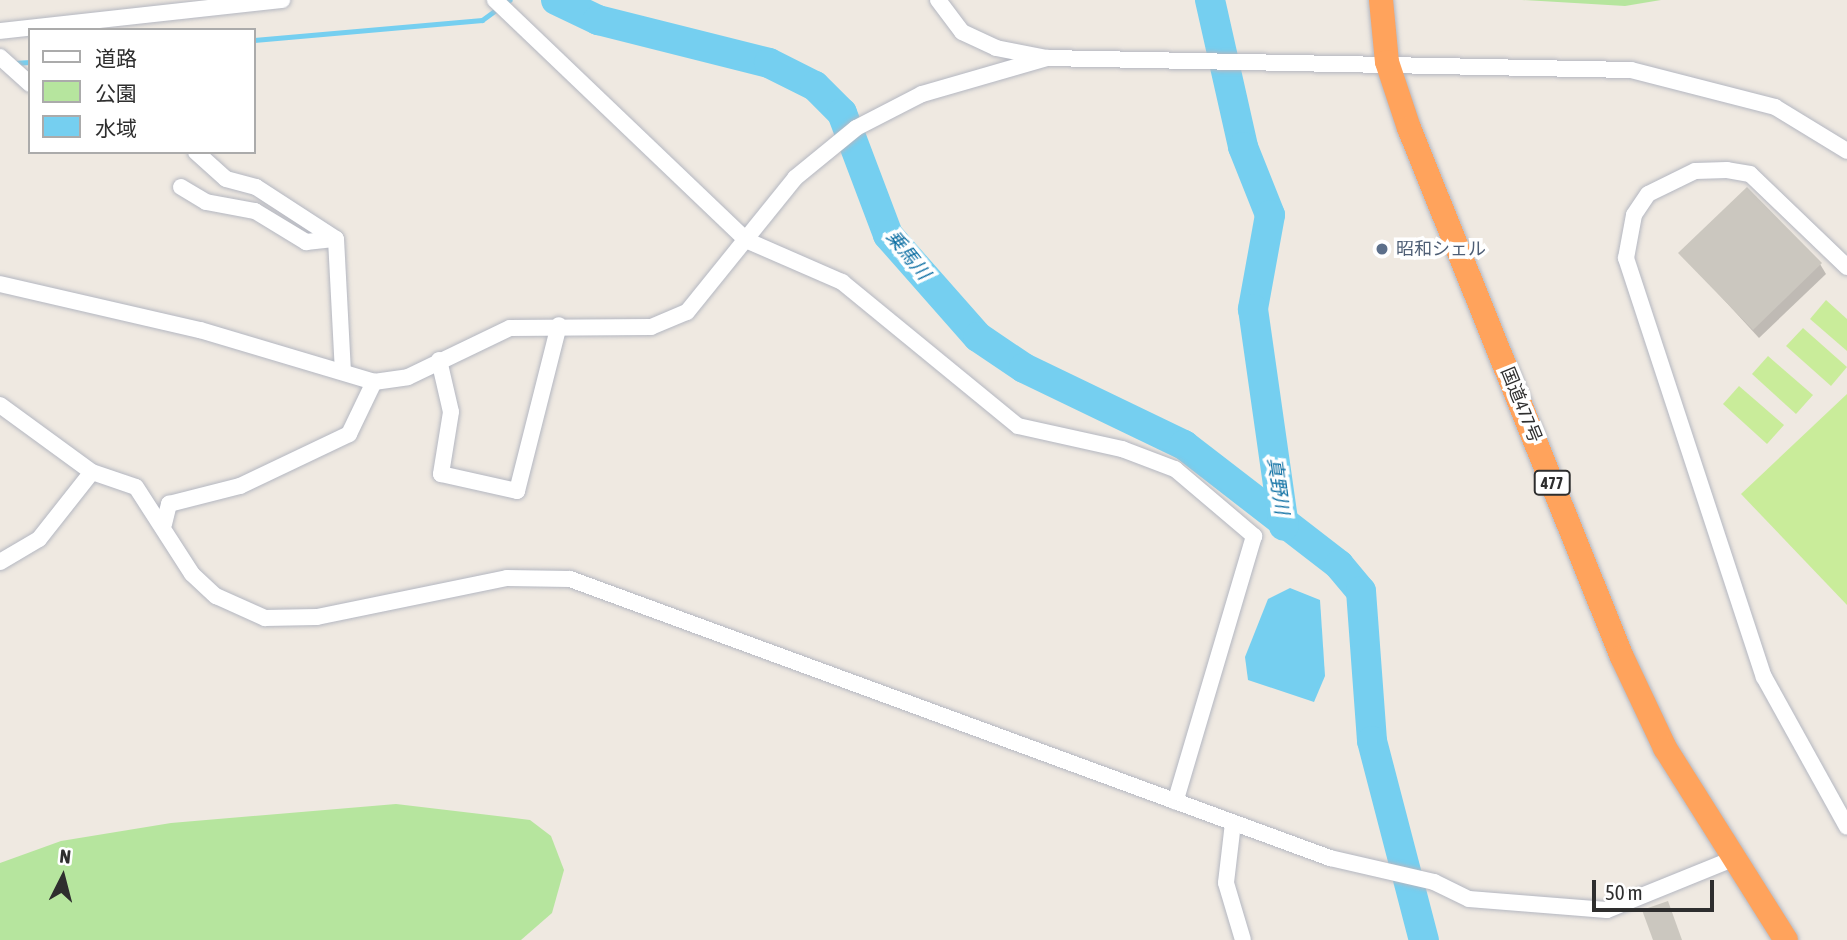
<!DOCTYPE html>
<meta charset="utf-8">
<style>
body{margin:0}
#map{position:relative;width:1847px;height:940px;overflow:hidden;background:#efe9e1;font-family:"Asap Condensed","Noto Sans JP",sans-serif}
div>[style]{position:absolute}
.green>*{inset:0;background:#b6e59e}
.pitch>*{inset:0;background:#c9ec9a}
.water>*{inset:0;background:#75cff0}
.shadow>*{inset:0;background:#0003}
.stream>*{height:5px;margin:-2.5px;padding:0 2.5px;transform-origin:2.5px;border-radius:2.5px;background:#75cff0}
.river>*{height:30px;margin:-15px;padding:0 15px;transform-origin:15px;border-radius:15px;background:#75cff0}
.building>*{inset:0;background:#cbc7bf}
.roads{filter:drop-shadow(0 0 2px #b4b7c1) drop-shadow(0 0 2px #b4b7c1)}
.minor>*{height:16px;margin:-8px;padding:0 8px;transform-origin:8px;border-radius:8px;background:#fff}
.highway>*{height:24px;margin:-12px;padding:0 12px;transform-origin:12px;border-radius:12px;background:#ffa35c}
.dots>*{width:19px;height:19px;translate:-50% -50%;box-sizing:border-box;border:4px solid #fff;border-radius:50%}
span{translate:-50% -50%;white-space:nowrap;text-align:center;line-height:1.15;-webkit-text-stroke:7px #fff;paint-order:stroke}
.shield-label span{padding:2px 5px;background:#fff;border:2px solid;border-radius:5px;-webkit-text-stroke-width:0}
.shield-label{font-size:16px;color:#2e2e2e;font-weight:700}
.service-label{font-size:18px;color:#4e5e75}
.left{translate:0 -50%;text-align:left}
.street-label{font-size:18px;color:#2e2e2e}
.water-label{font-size:19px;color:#0d6fa3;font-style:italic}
.legend{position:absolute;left:28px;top:28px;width:228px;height:126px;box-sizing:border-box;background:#fff;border:2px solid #ababab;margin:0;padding:9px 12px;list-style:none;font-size:21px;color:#2e2e2e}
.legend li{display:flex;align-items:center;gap:14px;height:35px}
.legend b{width:35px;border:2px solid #ababab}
.north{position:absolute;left:28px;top:842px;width:70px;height:70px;-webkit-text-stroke:5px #fff;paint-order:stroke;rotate:6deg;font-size:19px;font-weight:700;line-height:28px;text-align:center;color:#2e2e2e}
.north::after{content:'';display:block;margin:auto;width:24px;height:32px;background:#2e2e2e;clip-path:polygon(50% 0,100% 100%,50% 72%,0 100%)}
.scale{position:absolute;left:1592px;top:880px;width:122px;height:32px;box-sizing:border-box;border:4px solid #2e2e2e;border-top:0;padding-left:9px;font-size:21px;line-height:24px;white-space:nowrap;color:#2e2e2e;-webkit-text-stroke:5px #fff;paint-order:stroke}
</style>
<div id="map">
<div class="green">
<div style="clip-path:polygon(1522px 0,1661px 0,1625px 6px)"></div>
<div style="clip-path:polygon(396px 804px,530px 820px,551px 836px,564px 870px,552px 913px,521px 940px,0 940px,0 863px,61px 841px,171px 823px)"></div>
</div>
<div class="pitch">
<div style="clip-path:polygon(1826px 300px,1847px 319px,1847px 351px,1810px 319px)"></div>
<div style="clip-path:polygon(1803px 328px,1847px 367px,1831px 386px,1786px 346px)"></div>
<div style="clip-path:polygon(1768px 356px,1813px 395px,1796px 414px,1752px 374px)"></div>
<div style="clip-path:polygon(1739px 386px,1784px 425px,1767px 444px,1723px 404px)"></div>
<div style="clip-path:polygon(1847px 394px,1847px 605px,1741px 494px)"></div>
</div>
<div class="water">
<div style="clip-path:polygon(1290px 588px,1320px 600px,1325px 676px,1314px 702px,1248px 680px,1245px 657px,1268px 599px)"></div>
</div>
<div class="shadow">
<div style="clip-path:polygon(1681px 253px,1820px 264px,1826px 274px,1759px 338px)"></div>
</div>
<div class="stream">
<div style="left:254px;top:40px;width:229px;rotate:-5deg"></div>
<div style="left:482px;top:20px;width:34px;rotate:-36deg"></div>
<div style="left:14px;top:63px;width:16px;rotate:-4deg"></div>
</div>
<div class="river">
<div style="left:556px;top:0;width:47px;rotate:25.5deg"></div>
<div style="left:598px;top:20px;width:176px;rotate:14.1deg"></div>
<div style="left:769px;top:63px;width:51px;rotate:26.6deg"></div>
<div style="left:815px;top:86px;width:38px;rotate:45deg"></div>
<div style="left:842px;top:113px;width:130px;rotate:69.3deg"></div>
<div style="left:888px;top:235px;width:136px;rotate:48.6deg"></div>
<div style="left:978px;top:337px;width:55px;rotate:34deg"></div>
<div style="left:1024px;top:368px;width:178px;rotate:25.7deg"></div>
<div style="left:1184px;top:445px;width:196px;rotate:37.7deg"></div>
<div style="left:1339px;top:565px;width:34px;rotate:50deg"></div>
<div style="left:1361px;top:591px;width:150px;rotate:85.8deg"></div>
<div style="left:1372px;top:741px;width:206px;rotate:75.4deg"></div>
<div style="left:1210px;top:0;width:151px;rotate:77.3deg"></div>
<div style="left:1243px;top:147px;width:73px;rotate:68.3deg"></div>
<div style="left:1270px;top:215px;width:96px;rotate:100.3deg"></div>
<div style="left:1253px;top:309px;width:219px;rotate:81.9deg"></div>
</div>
<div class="building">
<div style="clip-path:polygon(1747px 187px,1822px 263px,1753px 330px,1678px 253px)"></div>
<div style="clip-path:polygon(1668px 901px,1682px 940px,1653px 940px,1642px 910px)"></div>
</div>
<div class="roads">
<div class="minor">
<div style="left:495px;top:0;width:347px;rotate:43.7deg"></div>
<div style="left:746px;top:240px;width:105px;rotate:23.6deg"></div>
<div style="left:842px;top:282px;width:227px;rotate:39.3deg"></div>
<div style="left:1018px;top:426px;width:107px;rotate:12.5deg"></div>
<div style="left:1122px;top:449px;width:57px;rotate:20.7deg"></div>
<div style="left:1175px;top:469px;width:104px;rotate:40.3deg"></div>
<div style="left:1254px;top:536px;width:277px;rotate:106.5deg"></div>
<div style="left:938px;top:0;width:40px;rotate:53deg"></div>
<div style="left:962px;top:32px;width:38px;rotate:25deg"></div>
<div style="left:996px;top:48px;width:52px;rotate:11.1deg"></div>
<div style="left:1047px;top:58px;width:584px;rotate:1.18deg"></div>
<div style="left:1631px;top:70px;width:149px;rotate:14.4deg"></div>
<div style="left:1775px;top:107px;width:84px;rotate:31.4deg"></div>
<div style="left:0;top:31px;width:284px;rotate:-6.3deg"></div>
<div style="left:0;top:57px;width:40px;rotate:42deg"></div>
<div style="left:196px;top:152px;width:40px;rotate:42deg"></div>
<div style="left:226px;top:179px;width:31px;rotate:15deg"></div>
<div style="left:256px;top:187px;width:95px;rotate:33deg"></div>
<div style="left:336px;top:239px;width:132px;rotate:87deg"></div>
<div style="left:181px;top:187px;width:29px;rotate:31deg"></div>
<div style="left:206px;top:202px;width:50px;rotate:10.4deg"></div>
<div style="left:255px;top:211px;width:60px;rotate:31.3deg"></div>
<div style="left:306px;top:242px;width:30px;rotate:-6deg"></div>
<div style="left:1847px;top:267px;width:134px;rotate:-136.2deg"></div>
<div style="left:1750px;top:174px;width:23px;rotate:-170deg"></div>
<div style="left:1727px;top:170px;width:32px;rotate:178deg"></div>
<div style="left:1695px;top:171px;width:52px;rotate:153.9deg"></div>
<div style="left:1648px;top:194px;width:25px;rotate:124deg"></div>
<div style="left:1634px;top:215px;width:44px;rotate:100.5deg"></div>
<div style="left:1626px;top:258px;width:441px;rotate:71.8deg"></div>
<div style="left:1764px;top:677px;width:171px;rotate:61deg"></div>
<div style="left:0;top:284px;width:205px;rotate:13deg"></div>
<div style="left:200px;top:330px;width:182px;rotate:16.6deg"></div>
<div style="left:374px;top:382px;width:34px;rotate:-8deg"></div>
<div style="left:408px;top:377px;width:113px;rotate:-25.7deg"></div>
<div style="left:510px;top:328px;width:141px;rotate:-0.4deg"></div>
<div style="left:651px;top:327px;width:39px;rotate:-23deg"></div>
<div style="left:687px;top:312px;width:172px;rotate:-51.1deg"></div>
<div style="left:795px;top:178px;width:79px;rotate:-39.3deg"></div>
<div style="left:856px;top:128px;width:74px;rotate:-27.3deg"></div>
<div style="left:922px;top:94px;width:130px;rotate:-16.1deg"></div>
<div style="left:439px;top:360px;width:53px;rotate:77deg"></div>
<div style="left:451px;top:412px;width:63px;rotate:99.2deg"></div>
<div style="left:441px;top:474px;width:78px;rotate:12.6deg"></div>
<div style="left:517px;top:491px;width:171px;rotate:-75.8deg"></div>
<div style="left:0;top:405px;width:114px;rotate:36.1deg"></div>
<div style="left:92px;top:472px;width:46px;rotate:18.8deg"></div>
<div style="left:136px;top:487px;width:103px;rotate:57.2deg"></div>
<div style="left:192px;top:574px;width:33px;rotate:43deg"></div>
<div style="left:216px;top:596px;width:54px;rotate:24.2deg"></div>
<div style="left:265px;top:618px;width:52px;rotate:-1.1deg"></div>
<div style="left:317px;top:617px;width:194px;rotate:-11.6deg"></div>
<div style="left:507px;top:578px;width:63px;rotate:0.9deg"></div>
<div style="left:570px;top:579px;width:810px;rotate:20.16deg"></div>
<div style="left:1330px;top:858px;width:107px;rotate:13deg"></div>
<div style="left:1434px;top:882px;width:39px;rotate:26deg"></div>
<div style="left:1469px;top:899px;width:138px;rotate:4.6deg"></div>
<div style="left:1607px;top:910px;width:138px;rotate:-22.1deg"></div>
<div style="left:164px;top:524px;width:21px;rotate:-76deg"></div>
<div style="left:169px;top:504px;width:73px;rotate:-14.2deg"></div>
<div style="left:240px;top:486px;width:121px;rotate:-25.5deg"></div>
<div style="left:349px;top:434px;width:58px;rotate:-64.3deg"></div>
<div style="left:0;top:562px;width:45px;rotate:-30.5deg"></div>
<div style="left:39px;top:539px;width:85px;rotate:-51.7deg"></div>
<div style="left:1233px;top:823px;width:60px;rotate:96.7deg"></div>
<div style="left:1226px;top:883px;width:59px;rotate:73.4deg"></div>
</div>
<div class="highway">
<div style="left:1381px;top:0;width:62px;rotate:84.5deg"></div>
<div style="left:1387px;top:62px;width:70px;rotate:71.6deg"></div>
<div style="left:1409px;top:128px;width:570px;rotate:68.07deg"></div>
<div style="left:1622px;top:657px;width:101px;rotate:64.7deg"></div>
<div style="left:1665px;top:748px;width:227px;rotate:57.8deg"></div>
</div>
</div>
<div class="dots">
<div style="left:1382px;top:249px;background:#5c6f8a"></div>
</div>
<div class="shield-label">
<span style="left:1552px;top:483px">477</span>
</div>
<div class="service-label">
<span class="left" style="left:1396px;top:249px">昭和シェル</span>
</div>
<div class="street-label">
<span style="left:1521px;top:405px;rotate:68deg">国道477号</span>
</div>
<div class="water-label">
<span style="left:908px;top:255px;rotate:51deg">乗馬川</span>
<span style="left:1278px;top:486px;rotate:82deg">真野川</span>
</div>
<ul class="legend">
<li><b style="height:9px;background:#fff"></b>道路</li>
<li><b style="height:19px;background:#b6e59e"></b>公園</li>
<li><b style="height:19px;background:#75cff0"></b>水域</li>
</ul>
<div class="north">N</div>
<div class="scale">50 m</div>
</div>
